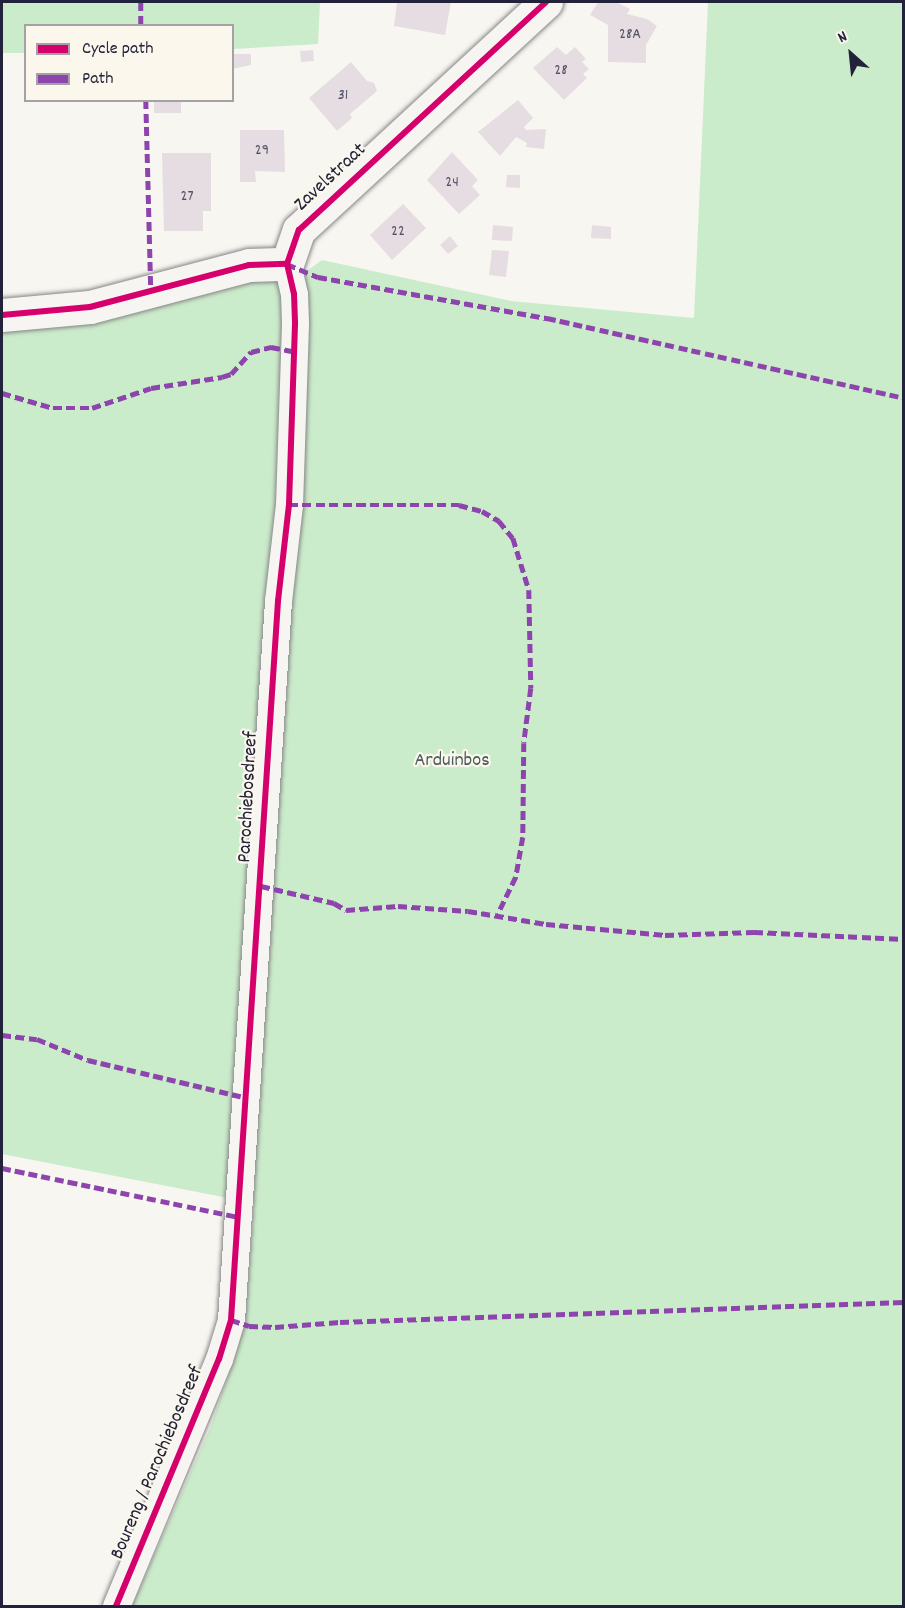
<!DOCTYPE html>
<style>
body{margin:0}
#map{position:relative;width:905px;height:1608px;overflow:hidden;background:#f8f6f0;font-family:Dekko,sans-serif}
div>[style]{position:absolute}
.green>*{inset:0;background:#cbecca}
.building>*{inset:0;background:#e6dde2}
.roads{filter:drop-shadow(0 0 2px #878688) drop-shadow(0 0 2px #878688)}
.minor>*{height:27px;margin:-13.5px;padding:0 13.5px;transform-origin:13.5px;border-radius:13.5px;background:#f6f5f1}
.tertiary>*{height:33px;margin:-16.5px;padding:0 16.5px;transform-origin:16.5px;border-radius:16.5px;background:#f6f5f1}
.quiet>*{height:4.5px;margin-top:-2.25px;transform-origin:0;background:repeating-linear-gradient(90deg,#8e44ad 0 9px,transparent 0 13.5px)}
.cycleway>*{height:6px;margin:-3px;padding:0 3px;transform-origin:3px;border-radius:3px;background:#d6006c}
span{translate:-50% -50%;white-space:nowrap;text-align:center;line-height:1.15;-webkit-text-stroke:4.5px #fbf7ec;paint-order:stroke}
.number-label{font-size:16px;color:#535165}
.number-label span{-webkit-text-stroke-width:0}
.street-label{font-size:20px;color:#22223b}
.park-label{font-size:20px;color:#4a5c5c}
.frame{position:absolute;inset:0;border:3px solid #22223b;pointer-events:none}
.legend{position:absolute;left:24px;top:24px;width:210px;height:78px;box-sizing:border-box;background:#fbf7ec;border:2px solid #a4a2a5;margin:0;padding:8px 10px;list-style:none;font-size:18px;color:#22223b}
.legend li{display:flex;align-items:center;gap:12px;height:30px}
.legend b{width:30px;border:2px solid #a4a2a5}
.north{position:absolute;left:821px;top:24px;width:60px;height:60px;-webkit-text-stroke:4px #fbf7ec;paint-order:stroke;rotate:333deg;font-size:16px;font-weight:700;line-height:24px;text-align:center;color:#22223b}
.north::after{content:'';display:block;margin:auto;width:21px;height:27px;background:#22223b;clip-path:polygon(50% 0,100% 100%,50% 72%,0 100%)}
</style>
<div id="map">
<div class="green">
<div style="clip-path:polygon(2px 2px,320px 2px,318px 44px,233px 49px,232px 26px,26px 26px,25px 53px,2px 53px)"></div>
<div style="clip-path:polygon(708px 2px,903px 2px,903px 1606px,132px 1606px,210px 1428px,238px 1347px,245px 1318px,254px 1203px,2px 1154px,2px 324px,266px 270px,308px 270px,322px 260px,511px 301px,694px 318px)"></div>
</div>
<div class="building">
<div style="clip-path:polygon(397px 2px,451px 2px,445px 35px,394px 26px)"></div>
<div style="clip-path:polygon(598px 2px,616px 2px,630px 9px,627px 14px,647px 19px,657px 26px,646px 45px,646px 63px,608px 62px,608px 25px,590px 15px)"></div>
<div style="clip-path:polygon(557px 47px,566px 55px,575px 47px,586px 59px,582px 62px,589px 69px,583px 74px,587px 78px,564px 100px,533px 68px)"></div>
<div style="clip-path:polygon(313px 50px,314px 61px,301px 62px,300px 51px)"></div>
<div style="clip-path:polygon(232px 54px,251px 54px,251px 65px,232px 69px)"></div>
<div style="clip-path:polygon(351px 62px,367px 81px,374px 83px,377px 91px,350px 114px,352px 118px,337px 131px,309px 98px)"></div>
<div style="clip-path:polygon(154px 100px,181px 100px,181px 113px,154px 113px)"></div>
<div style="clip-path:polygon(518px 100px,533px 118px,524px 127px,526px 130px,546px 129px,544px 149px,526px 147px,527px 143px,516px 137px,500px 156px,478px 132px)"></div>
<div style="clip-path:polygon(240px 130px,284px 130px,285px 172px,255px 171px,256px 182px,240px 182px)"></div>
<div style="clip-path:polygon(452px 152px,478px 180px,472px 186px,480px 195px,459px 214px,427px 180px)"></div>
<div style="clip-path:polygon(162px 153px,211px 153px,211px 211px,203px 211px,203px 231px,164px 231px)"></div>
<div style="clip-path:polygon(507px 175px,520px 175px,520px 188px,506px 187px)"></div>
<div style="clip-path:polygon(403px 204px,426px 228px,392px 260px,370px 235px)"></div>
<div style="clip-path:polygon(493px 225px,513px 227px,512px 241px,492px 240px)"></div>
<div style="clip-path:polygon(592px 225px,611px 227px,611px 239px,591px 238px)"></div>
<div style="clip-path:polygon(450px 236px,458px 246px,448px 254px,440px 245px)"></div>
<div style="clip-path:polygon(492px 250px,509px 251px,506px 277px,489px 275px)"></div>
</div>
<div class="roads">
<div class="minor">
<div style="left:116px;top:1606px;width:268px;rotate:-67.4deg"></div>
<div style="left:219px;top:1359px;width:41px;rotate:-72.9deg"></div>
<div style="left:231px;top:1320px;width:721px;rotate:-86.26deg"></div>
<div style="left:278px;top:601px;width:97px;rotate:-83.5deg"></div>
<div style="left:289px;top:505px;width:183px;rotate:-88.1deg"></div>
<div style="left:295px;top:322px;width:28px;rotate:-92deg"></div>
<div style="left:294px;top:294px;width:31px;rotate:-103deg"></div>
</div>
<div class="tertiary">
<div style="left:2px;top:315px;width:88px;rotate:-5.2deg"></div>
<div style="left:90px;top:307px;width:164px;rotate:-14.8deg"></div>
<div style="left:249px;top:265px;width:38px;rotate:-2deg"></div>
<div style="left:287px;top:264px;width:36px;rotate:-71deg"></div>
<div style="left:299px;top:230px;width:336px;rotate:-42.7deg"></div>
</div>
</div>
<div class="quiet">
<div style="left:141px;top:2px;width:24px;rotate:90deg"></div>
<div style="left:146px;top:100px;width:192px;rotate:88.5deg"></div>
<div style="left:287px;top:264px;width:34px;rotate:23deg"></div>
<div style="left:318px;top:277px;width:233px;rotate:10.2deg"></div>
<div style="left:547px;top:318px;width:366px;rotate:12.6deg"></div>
<div style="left:2px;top:393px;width:53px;rotate:16.4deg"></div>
<div style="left:53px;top:408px;width:39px"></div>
<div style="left:92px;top:408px;width:62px;rotate:-18.7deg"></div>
<div style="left:151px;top:388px;width:72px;rotate:-8.8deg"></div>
<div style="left:222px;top:377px;width:9px;rotate:-18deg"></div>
<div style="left:231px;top:374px;width:30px;rotate:-48deg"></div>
<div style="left:251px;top:352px;width:21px;rotate:-14deg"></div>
<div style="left:271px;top:347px;width:21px;rotate:11deg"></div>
<div style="left:289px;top:505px;width:170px"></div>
<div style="left:459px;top:505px;width:24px;rotate:15deg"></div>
<div style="left:482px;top:511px;width:20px;rotate:30deg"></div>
<div style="left:499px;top:521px;width:22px;rotate:51deg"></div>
<div style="left:513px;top:538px;width:54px;rotate:72.9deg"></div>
<div style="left:529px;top:590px;width:98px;rotate:88.8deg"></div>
<div style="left:531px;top:688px;width:55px;rotate:97.3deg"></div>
<div style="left:524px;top:743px;width:94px;rotate:90.6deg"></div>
<div style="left:523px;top:837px;width:41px;rotate:99.9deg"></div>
<div style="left:516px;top:877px;width:41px;rotate:115.9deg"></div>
<div style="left:261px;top:886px;width:75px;rotate:13.1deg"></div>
<div style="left:334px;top:903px;width:14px;rotate:30deg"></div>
<div style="left:346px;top:910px;width:52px;rotate:-4.4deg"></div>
<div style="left:398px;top:906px;width:70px;rotate:4.1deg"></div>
<div style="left:468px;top:911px;width:79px;rotate:9.5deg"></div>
<div style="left:546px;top:924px;width:120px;rotate:5.3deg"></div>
<div style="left:665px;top:935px;width:89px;rotate:-1.9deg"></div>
<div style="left:754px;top:932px;width:150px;rotate:2.7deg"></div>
<div style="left:2px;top:1035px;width:35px;rotate:7deg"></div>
<div style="left:37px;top:1039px;width:55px;rotate:22.4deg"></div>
<div style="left:88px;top:1060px;width:163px;rotate:13.4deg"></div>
<div style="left:2px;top:1168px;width:241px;rotate:11.7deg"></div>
<div style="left:231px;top:1320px;width:19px;rotate:18deg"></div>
<div style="left:249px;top:1326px;width:26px;rotate:2deg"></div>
<div style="left:275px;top:1327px;width:65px;rotate:-4.4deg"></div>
<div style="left:340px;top:1322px;width:564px;rotate:-2.03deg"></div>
</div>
<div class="cycleway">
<div style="left:287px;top:264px;width:36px;rotate:-71deg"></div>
<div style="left:299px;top:230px;width:336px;rotate:-42.7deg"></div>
<div style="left:2px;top:315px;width:88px;rotate:-5.2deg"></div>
<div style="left:90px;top:307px;width:164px;rotate:-14.8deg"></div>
<div style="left:249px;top:265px;width:38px;rotate:-2deg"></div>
<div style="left:116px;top:1606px;width:268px;rotate:-67.4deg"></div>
<div style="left:219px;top:1359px;width:41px;rotate:-72.9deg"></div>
<div style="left:231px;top:1320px;width:721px;rotate:-86.26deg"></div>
<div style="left:278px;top:601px;width:97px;rotate:-83.5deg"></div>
<div style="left:289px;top:505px;width:183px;rotate:-88.1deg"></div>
<div style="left:295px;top:322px;width:28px;rotate:-92deg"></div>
<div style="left:294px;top:294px;width:31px;rotate:-103deg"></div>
</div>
<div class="number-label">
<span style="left:630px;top:35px">28A</span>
<span style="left:561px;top:71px">28</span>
<span style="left:343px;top:96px">31</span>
<span style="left:262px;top:151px">29</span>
<span style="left:452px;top:183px">24</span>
<span style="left:187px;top:197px">27</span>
<span style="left:398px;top:232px">22</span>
</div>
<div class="street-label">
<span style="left:331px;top:178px;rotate:-43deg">Zavelstraat</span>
<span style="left:249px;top:797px;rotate:-87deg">Parochiebosdreef</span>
<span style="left:158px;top:1463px;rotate:-67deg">Boureng / Parochiebosdreef</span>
</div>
<div class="park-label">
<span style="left:452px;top:761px">Arduinbos</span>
</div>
<div class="frame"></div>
<ul class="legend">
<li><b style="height:8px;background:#d6006c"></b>Cycle path</li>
<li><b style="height:8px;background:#8e44ad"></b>Path</li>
</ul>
<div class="north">N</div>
</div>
